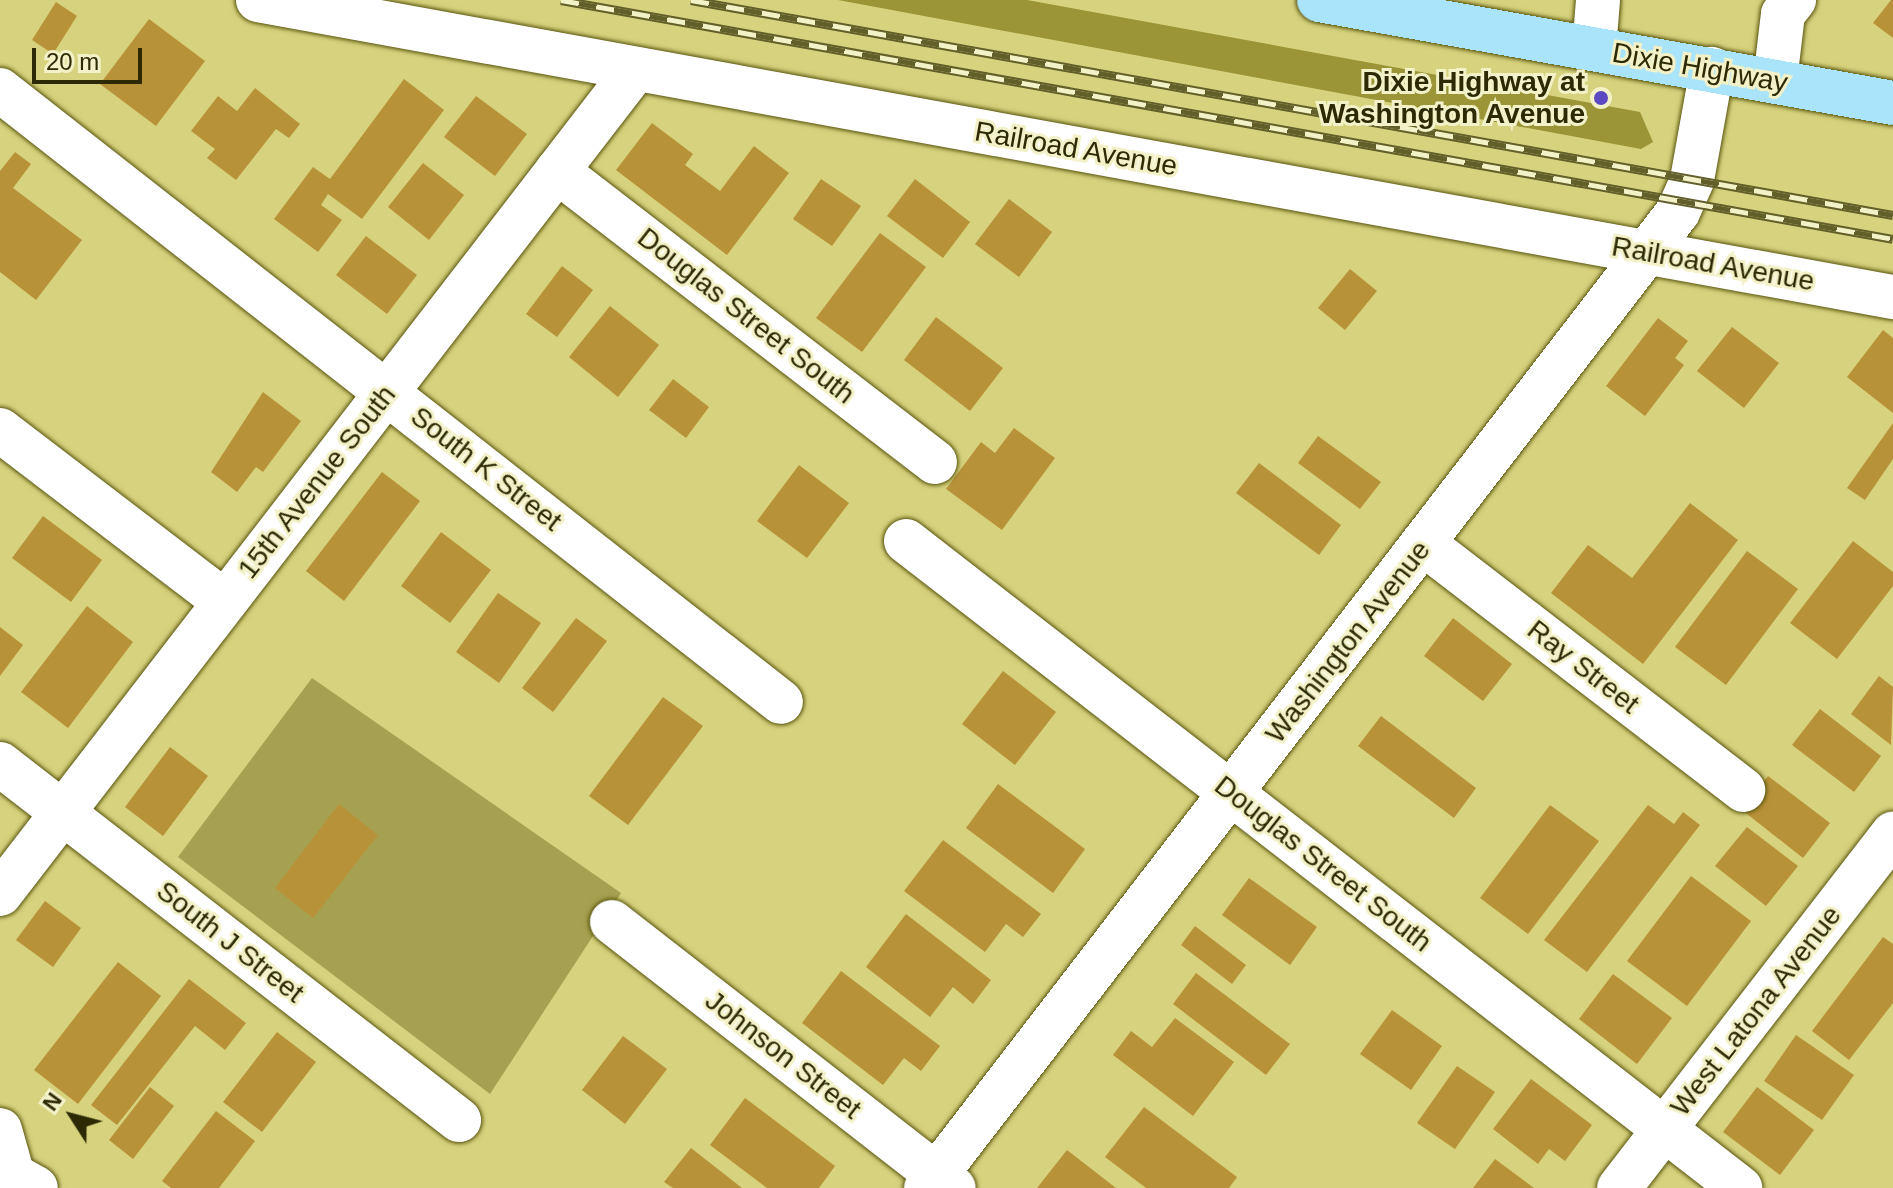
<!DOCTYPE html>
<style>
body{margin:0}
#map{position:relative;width:1893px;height:1188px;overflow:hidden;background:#d7d27d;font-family:Arial,sans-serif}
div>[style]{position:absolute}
.green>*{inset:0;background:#a6a150}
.forest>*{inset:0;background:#9b9537}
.building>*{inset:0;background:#b89239}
.roads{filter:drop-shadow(0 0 2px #58540e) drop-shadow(0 0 2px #58540e)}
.minor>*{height:44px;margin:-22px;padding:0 22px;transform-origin:22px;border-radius:22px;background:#fff}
.major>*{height:44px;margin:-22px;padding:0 22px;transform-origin:22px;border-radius:22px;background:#a9e4fa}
.rail>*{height:9px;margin-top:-4.5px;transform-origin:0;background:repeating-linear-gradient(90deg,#f3f1c8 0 18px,#625f2b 0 36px);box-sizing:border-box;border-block:2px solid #625f2b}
.dots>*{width:22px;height:22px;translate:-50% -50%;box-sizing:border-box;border:4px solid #f3f1c8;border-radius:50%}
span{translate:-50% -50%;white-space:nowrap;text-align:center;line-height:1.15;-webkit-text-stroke:6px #f3f1c8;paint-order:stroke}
.street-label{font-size:28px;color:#2c2904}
.poi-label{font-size:28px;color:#2c2904;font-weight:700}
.right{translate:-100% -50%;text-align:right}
.north{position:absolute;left:32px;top:1076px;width:80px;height:80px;-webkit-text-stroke:6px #f3f1c8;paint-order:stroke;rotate:306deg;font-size:22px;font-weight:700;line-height:32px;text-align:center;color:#2c2904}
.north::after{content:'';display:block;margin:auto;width:28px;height:36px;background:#2c2904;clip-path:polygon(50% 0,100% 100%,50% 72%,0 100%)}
.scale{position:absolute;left:32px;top:48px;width:110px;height:36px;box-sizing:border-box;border:4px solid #2c2904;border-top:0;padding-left:10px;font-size:24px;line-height:28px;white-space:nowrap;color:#2c2904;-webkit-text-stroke:6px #f3f1c8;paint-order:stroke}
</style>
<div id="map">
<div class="green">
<div style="clip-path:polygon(312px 678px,621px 893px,490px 1094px,178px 857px)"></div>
</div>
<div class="forest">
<div style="clip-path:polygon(838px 0,1027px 0,1640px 112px,1653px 142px,1641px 149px)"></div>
</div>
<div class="building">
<div style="clip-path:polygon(1891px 0,1893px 0,1893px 38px,1873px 23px)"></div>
<div style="clip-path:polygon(56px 2px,77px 16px,53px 54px,32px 40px)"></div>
<div style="clip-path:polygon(149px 19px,205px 61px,156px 126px,100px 84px)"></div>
<div style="clip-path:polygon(404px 79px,444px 110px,362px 219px,328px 194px,321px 205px,342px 220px,318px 252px,274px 219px,313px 167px,330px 179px)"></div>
<div style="clip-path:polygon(255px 88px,300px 124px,289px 138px,276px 129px,236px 180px,207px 158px,215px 149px,191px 131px,218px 96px,237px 111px)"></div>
<div style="clip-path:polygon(476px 96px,527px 134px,495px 176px,444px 137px)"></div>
<div style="clip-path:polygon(652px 123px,693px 154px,685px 165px,720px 191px,754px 146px,789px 173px,727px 255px,616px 170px)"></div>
<div style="clip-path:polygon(15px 152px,31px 164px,13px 188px,82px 240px,36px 300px,0 272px,0 171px)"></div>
<div style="clip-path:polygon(423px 163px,464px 195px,429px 240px,388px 207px)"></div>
<div style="clip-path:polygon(821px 179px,861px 206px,832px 246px,793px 219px)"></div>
<div style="clip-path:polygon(915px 179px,970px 222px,943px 258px,887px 216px)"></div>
<div style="clip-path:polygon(1009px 199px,1052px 232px,1019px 277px,975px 244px)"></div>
<div style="clip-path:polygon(880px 233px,926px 267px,862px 352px,816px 318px)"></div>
<div style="clip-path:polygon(366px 236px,417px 275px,387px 314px,336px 275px)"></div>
<div style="clip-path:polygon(562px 266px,593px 290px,557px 337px,526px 314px)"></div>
<div style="clip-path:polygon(1350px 269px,1377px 291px,1345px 330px,1318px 308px)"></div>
<div style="clip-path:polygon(610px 306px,659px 345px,618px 397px,569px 357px)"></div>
<div style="clip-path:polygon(936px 317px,1003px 368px,970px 411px,904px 360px)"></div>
<div style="clip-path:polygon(1658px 318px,1688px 341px,1675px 358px,1684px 365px,1645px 416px,1606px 386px)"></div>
<div style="clip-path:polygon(1732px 327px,1779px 363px,1744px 408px,1697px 371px)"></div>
<div style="clip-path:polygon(1883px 330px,1893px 338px,1893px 413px,1847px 377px)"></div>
<div style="clip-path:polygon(673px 379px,709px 407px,686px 438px,649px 410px)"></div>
<div style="clip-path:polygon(263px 392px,301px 421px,263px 472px,256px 467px,237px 492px,211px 472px)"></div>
<div style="clip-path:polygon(1893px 423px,1893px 459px,1865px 500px,1847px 488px)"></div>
<div style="clip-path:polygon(1014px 428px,1055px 458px,1002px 530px,946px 489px,981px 442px,995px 453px)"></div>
<div style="clip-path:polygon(1318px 436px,1381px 482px,1360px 509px,1298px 463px)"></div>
<div style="clip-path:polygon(1259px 463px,1341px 525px,1319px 555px,1236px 493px)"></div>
<div style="clip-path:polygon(799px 465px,849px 503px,807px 558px,757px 521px)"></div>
<div style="clip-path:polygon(382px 472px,420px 501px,344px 601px,306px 571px)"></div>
<div style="clip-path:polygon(1690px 503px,1738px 540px,1643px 664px,1551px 593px,1588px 545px,1632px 578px)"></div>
<div style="clip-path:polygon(43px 516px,102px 560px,71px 602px,12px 558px)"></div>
<div style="clip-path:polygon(441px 532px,491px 570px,450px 623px,401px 586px)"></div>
<div style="clip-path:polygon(1853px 541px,1893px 572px,1893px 586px,1837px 659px,1790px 623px)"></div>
<div style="clip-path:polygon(1747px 551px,1798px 589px,1726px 685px,1675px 647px)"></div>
<div style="clip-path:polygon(498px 593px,541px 623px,499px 683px,456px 652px)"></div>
<div style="clip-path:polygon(87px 606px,133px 642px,68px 728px,21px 692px)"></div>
<div style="clip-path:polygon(576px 618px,607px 641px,553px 712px,522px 688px)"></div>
<div style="clip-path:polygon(1453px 618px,1512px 664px,1483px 701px,1424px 656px)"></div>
<div style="clip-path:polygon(0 627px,23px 645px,0 676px)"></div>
<div style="clip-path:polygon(1003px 671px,1056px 712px,1015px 765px,962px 724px)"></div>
<div style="clip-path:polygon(1879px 676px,1893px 687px,1891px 745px,1851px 714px)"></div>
<div style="clip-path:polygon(663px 697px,703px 726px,628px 825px,589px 796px)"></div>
<div style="clip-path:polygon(1820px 709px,1881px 756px,1854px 792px,1792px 745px)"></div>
<div style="clip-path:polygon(1381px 716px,1476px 788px,1454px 818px,1358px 746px)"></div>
<div style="clip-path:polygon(170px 747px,208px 776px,163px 836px,125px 807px)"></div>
<div style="clip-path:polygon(1768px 776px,1830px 823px,1803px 858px,1742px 810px)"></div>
<div style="clip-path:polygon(998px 784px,1085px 849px,1053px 893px,966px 828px)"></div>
<div style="clip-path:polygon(339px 804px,378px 835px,313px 918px,275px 888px)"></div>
<div style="clip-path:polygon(1550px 805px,1599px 841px,1528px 934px,1480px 898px)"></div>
<div style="clip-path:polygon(1648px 805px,1674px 824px,1683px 812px,1700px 825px,1587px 972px,1544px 940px)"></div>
<div style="clip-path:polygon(1747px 827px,1798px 866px,1766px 906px,1715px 866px)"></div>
<div style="clip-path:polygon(943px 840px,1041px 914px,1023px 937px,1006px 924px,985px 952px,904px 891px)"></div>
<div style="clip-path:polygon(1691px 876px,1751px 921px,1687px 1006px,1627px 961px)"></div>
<div style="clip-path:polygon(1249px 878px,1317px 927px,1290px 965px,1222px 915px)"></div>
<div style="clip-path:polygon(45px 901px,81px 928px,53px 967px,16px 940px)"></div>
<div style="clip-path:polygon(906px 914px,991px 980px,973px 1004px,953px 987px,930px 1017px,866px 967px)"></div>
<div style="clip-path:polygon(1195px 926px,1246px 965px,1232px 984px,1181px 945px)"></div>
<div style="clip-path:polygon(1883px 937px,1893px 944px,1893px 1003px,1849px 1060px,1812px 1031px)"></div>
<div style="clip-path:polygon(118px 962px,161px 996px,78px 1104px,34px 1070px)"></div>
<div style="clip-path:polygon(841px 971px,940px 1046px,921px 1071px,904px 1058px,883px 1085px,802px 1023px)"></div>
<div style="clip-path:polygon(1196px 973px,1290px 1044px,1266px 1075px,1173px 1004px)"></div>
<div style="clip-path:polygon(1613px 974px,1672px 1018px,1637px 1064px,1579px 1019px)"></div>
<div style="clip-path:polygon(189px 979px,246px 1023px,225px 1050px,195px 1026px,117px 1125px,91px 1105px)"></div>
<div style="clip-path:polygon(1392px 1010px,1442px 1046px,1411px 1090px,1360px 1054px)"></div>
<div style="clip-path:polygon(1175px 1018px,1234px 1062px,1193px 1116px,1113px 1055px,1131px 1031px,1152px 1047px)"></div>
<div style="clip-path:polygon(277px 1032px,316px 1062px,262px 1132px,223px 1102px)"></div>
<div style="clip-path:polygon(1796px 1035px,1854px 1075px,1822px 1120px,1764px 1081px)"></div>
<div style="clip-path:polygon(623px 1036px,667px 1069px,625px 1124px,582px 1090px)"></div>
<div style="clip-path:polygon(1457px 1066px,1495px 1092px,1455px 1149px,1417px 1123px)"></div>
<div style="clip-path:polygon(1531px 1079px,1592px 1125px,1565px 1161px,1549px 1149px,1538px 1164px,1493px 1129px)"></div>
<div style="clip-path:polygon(150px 1087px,174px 1106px,133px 1159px,109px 1140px)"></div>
<div style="clip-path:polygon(1757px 1087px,1814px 1130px,1780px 1175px,1723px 1132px)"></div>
<div style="clip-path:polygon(745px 1098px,835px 1166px,819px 1188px,767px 1188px,710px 1145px)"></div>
<div style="clip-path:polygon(1144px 1107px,1237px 1177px,1229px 1188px,1146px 1188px,1105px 1157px)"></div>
<div style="clip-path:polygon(216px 1111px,255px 1141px,219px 1188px,171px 1188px,162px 1181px)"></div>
<div style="clip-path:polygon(691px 1148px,742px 1188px,673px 1188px,664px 1182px)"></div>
<div style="clip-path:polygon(1067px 1150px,1116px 1188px,1037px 1188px)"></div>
<div style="clip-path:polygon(1495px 1159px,1534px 1188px,1473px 1188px)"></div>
</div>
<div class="roads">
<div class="minor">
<div style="left:258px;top:0;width:1662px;rotate:10.3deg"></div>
<div style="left:1594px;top:49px;width:49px;rotate:-85.3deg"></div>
<div style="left:1775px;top:81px;width:67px;rotate:-83.2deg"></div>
<div style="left:1783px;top:14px;width:18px;rotate:-52deg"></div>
<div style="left:0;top:90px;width:992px;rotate:38.08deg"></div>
<div style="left:557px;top:171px;width:477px;rotate:37.6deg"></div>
<div style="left:0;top:430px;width:283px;rotate:37.4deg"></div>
<div style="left:906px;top:541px;width:1056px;rotate:37.8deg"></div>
<div style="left:1424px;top:544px;width:403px;rotate:37.6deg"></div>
<div style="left:0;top:764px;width:581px;rotate:37.8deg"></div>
<div style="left:0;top:894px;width:1040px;rotate:-52.38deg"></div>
<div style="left:612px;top:922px;width:433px;rotate:37.9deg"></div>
<div style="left:0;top:1130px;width:41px;rotate:74.2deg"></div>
<div style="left:0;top:1168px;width:41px;rotate:29.1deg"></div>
<div style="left:926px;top:1188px;width:1232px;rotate:-52.39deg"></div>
<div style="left:1678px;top:212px;width:35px;rotate:-66deg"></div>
<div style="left:1692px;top:180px;width:113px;rotate:-79.8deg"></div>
<div style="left:1619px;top:1188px;width:448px;rotate:-52.3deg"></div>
</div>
<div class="major">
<div style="left:1319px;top:0;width:583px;rotate:10.17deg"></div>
</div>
</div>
<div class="rail">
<div style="left:561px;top:0;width:1353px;rotate:10.17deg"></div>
<div style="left:691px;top:0;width:1221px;rotate:10.14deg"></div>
</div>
<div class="dots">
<div style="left:1601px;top:98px;background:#5d49c1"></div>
</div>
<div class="street-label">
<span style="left:1700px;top:68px;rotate:10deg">Dixie Highway</span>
<span style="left:1076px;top:149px;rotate:10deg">Railroad Avenue</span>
<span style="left:1713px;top:264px;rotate:10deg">Railroad Avenue</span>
<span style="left:746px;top:316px;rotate:38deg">Douglas Street South</span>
<span style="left:486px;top:469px;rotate:38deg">South K Street</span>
<span style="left:317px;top:482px;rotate:-52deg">15th Avenue South</span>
<span style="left:1348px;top:642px;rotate:-52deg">Washington Avenue</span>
<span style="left:1583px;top:667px;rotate:38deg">Ray Street</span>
<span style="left:1323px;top:864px;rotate:38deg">Douglas Street South</span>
<span style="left:230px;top:942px;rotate:38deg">South J Street</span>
<span style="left:1756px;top:1011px;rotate:-52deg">West Latona Avenue</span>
<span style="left:783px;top:1055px;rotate:38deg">Johnson Street</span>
</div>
<div class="poi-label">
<span class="right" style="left:1585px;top:98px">Dixie Highway at<br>Washington Avenue</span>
</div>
<div class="north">N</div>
<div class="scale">20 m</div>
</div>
